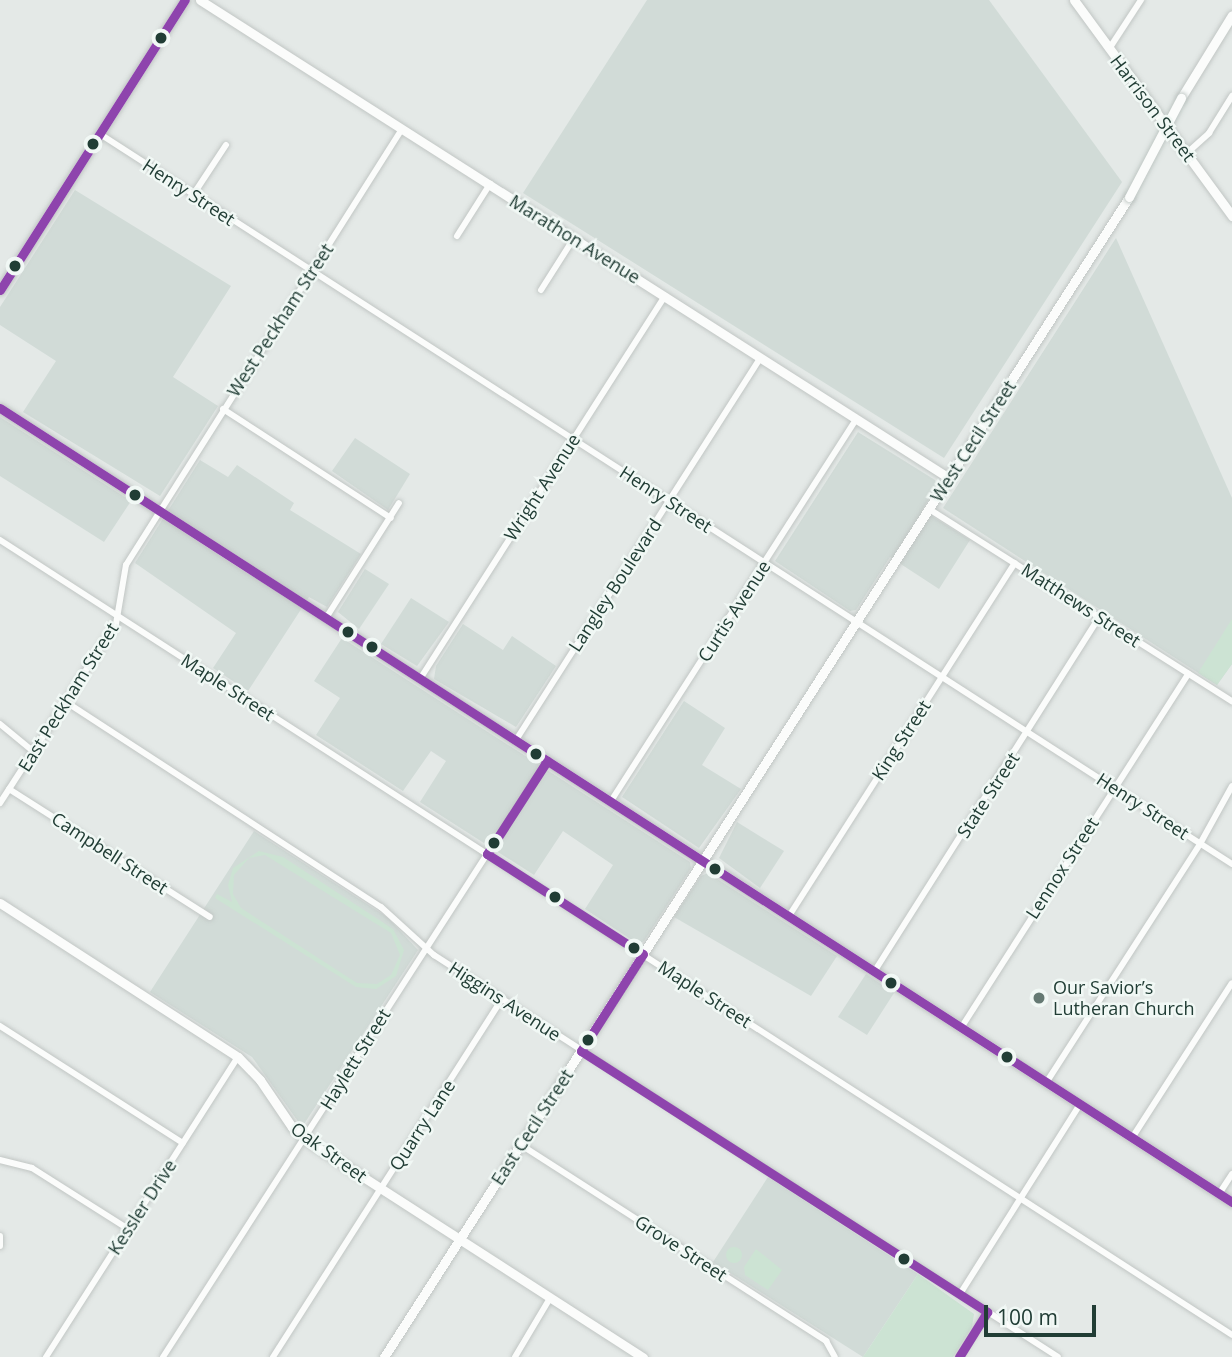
<!DOCTYPE html>
<meta charset="utf-8">
<style>
body{margin:0}
#map{position:relative;width:1232px;height:1357px;overflow:hidden;background:#e4e9e7;font-family:"Open Sans",sans-serif}
div>[style]{position:absolute}
.built>*{inset:0;background:#d1dbd7}
.green>*{inset:0;background:#cce3d3}
.round{border-radius:50%}
.roads{filter:drop-shadow(0 0 2px #c1c6c4) drop-shadow(0 0 2px #c1c6c4)}
.street>*{height:6px;margin:-3px;padding:0 3px;transform-origin:3px;border-radius:3px;background:#fbfcfb}
.secondary>*{height:9px;margin:-4.5px;padding:0 4.5px;transform-origin:4.5px;border-radius:4.5px;background:#fbfcfb}
.bridges{filter:drop-shadow(0 0 2px #bfc7c4) drop-shadow(0 0 2px #bfc7c4)}
.secondary-bridge>*{height:9px;margin:-4.5px;padding:0 4.5px;transform-origin:4.5px;border-radius:4.5px;background:#fbfcfb}
.bus-1>*{height:9px;margin:-4.5px;padding:0 4.5px;transform-origin:4.5px;border-radius:4.5px;background:#8e44ad}
.dots>*{width:19px;height:19px;translate:-50% -50%;box-sizing:border-box;border:4px solid #f1f8f5;border-radius:50%}
span{translate:-50% -50%;white-space:nowrap;text-align:center;line-height:1.15;-webkit-text-stroke:5px #f1f8f5;paint-order:stroke}
.street-label{font-size:18px;color:#213d35}
.poi-label{font-size:18px;color:#213d35}
.left{translate:0 -50%;text-align:left}
.scale{position:absolute;left:984px;top:1305px;width:112px;height:32px;box-sizing:border-box;border:4px solid #213d35;border-top:0;padding-left:9px;font-size:21px;line-height:24px;white-space:nowrap;color:#213d35;-webkit-text-stroke:5px #f1f8f5;paint-order:stroke}
</style>
<div id="map">
<div class="built">
<div style="clip-path:polygon(647px 0,989px 0,1122px 182px,944px 458px,523px 193px)"></div>
<div style="clip-path:polygon(75px 190px,231px 286px,173px 377px,218px 406px,160px 496px,23px 412px,56px 361px,0 325px,0 307px)"></div>
<div style="clip-path:polygon(1116px 238px,1232px 498px,1232px 664px,1217px 685px,943px 508px)"></div>
<div style="clip-path:polygon(0 417px,131px 501px,104px 542px,0 476px)"></div>
<div style="clip-path:polygon(858px 432px,935px 480px,937px 486px,922px 510px,970px 540px,939px 589px,890px 557px,856px 610px,850px 611px,775px 561px)"></div>
<div style="clip-path:polygon(355px 438px,410px 474px,388px 510px,332px 471px)"></div>
<div style="clip-path:polygon(200px 460px,228px 477px,237px 465px,294px 503px,290px 510px,361px 554px,327px 607px,309px 597px,248px 691px,213px 668px,236px 633px,135px 563px)"></div>
<div style="clip-path:polygon(365px 569px,389px 584px,359px 629px,338px 612px)"></div>
<div style="clip-path:polygon(411px 598px,449px 622px,417px 666px,381px 644px)"></div>
<div style="clip-path:polygon(463px 624px,503px 650px,512px 636px,556px 666px,516px 727px,434px 679px,436px 666px)"></div>
<div style="clip-path:polygon(342px 638px,690px 862px,691px 868px,644px 941px,638px 944px,585px 909px,613px 865px,563px 831px,534px 875px,420px 802px,446px 761px,431px 751px,403px 791px,316px 735px,340px 698px,314px 681px)"></div>
<div style="clip-path:polygon(684px 701px,725px 728px,702px 765px,741px 789px,699px 848px,622px 797px)"></div>
<div style="clip-path:polygon(737px 822px,784px 851px,760px 888px,719px 858px)"></div>
<div style="clip-path:polygon(254px 831px,387px 917px,418px 950px,302px 1127px,252px 1057px,150px 992px)"></div>
<div style="clip-path:polygon(708px 873px,837px 956px,811px 996px,674px 917px,701px 876px)"></div>
<div style="clip-path:polygon(866px 974px,894px 993px,867px 1035px,838px 1017px)"></div>
<div style="clip-path:polygon(768px 1177px,918px 1274px,863px 1357px,713px 1262px)"></div>
</div>
<div class="green">
<div style="clip-path:polygon(1232px 619px,1232px 664px,1217px 685px,1198px 673px)"></div>
<div style="clip-path:polygon(evenodd,259px 851px,283px 857px,393px 929px,404px 950px,396px 976px,376px 989px,356px 987px,215px 898px,217px 894px,232px 902px,228px 885px,233px 868px,259px 851px,265px 855px,391px 933px,400px 955px,391px 975px,377px 984px,357px 983px,241px 908px,233px 894px,234px 875px,249px 858px,265px 855px)"></div>
<div class="round" style="left:726px;top:1247px;width:16px;height:16px"></div>
<div style="clip-path:polygon(756px 1249px,782px 1270px,768px 1290px,745px 1275px,744px 1267px)"></div>
<div style="clip-path:polygon(918px 1274px,974px 1314px,972px 1327px,953px 1357px,863px 1357px)"></div>
</div>
<div class="roads">
<div class="street">
<div style="left:1109px;top:49px;width:59px;rotate:-56.9deg"></div>
<div style="left:100px;top:134px;width:1347px;rotate:32.82deg"></div>
<div style="left:1187px;top:153px;width:30px;rotate:-42deg"></div>
<div style="left:1209px;top:133px;width:44px;rotate:-58.1deg"></div>
<div style="left:193px;top:195px;width:60px;rotate:-56.6deg"></div>
<div style="left:457px;top:236px;width:62px;rotate:-57.6deg"></div>
<div style="left:541px;top:290px;width:62px;rotate:-57.6deg"></div>
<div style="left:223px;top:409px;width:200px;rotate:33deg"></div>
<div style="left:929px;top:509px;width:359px;rotate:32.4deg"></div>
<div style="left:0;top:540px;width:1466px;rotate:32.83deg"></div>
<div style="left:326px;top:618px;width:136px;rotate:-57.6deg"></div>
<div style="left:420px;top:679px;width:455px;rotate:-57.4deg"></div>
<div style="left:66px;top:702px;width:376px;rotate:33.1deg"></div>
<div style="left:381px;top:907px;width:72px;rotate:42.2deg"></div>
<div style="left:434px;top:955px;width:742px;rotate:32.79deg"></div>
<div style="left:0;top:724px;width:44px;rotate:39.5deg"></div>
<div style="left:516px;top:740px;width:453px;rotate:-57.4deg"></div>
<div style="left:9px;top:789px;width:238px;rotate:32.5deg"></div>
<div style="left:611px;top:801px;width:453px;rotate:-57.3deg"></div>
<div style="left:0;top:803px;width:213px;rotate:-57.1deg"></div>
<div style="left:116px;top:624px;width:60px;rotate:-80.4deg"></div>
<div style="left:126px;top:565px;width:516px;rotate:-57.67deg"></div>
<div style="left:789px;top:916px;width:419px;rotate:-57.4deg"></div>
<div style="left:874px;top:972px;width:420px;rotate:-57.6deg"></div>
<div style="left:0;top:1026px;width:217px;rotate:32.6deg"></div>
<div style="left:961px;top:1028px;width:421px;rotate:-57.3deg"></div>
<div style="left:1046px;top:1083px;width:284px;rotate:-57.2deg"></div>
<div style="left:1200px;top:844px;width:66px;rotate:-61.1deg"></div>
<div style="left:1132px;top:1138px;width:184px;rotate:-57.2deg"></div>
<div style="left:521px;top:1145px;width:363px;rotate:32.7deg"></div>
<div style="left:826px;top:1341px;width:18px;rotate:61deg"></div>
<div style="left:0;top:1160px;width:33px;rotate:14deg"></div>
<div style="left:32px;top:1168px;width:114px;rotate:32.4deg"></div>
<div style="left:1219px;top:1194px;width:24px;rotate:-57deg"></div>
<div style="left:0;top:1236px;width:10px;rotate:90deg"></div>
<div style="left:960px;top:1294px;width:225px;rotate:-57.7deg"></div>
<div style="left:46px;top:1357px;width:356px;rotate:-57.4deg"></div>
<div style="left:163px;top:1357px;width:709px;rotate:-57.21deg"></div>
<div style="left:273px;top:1357px;width:425px;rotate:-57.4deg"></div>
<div style="left:515px;top:1357px;width:69px;rotate:-59.3deg"></div>
<div style="left:959px;top:1357px;width:53px;rotate:-58.1deg"></div>
</div>
<div class="secondary">
<div style="left:200px;top:0;width:889px;rotate:32.55deg"></div>
<div style="left:1074px;top:0;width:268px;rotate:53.8deg"></div>
<div style="left:1181px;top:98px;width:97px;rotate:-58.4deg"></div>
<div style="left:0;top:290px;width:344px;rotate:-57.5deg"></div>
<div style="left:0;top:408px;width:1466px;rotate:32.8deg"></div>
<div style="left:0;top:903px;width:283px;rotate:32.9deg"></div>
<div style="left:238px;top:1057px;width:32px;rotate:46deg"></div>
<div style="left:260px;top:1080px;width:57px;rotate:55.8deg"></div>
<div style="left:292px;top:1127px;width:26px;rotate:40deg"></div>
<div style="left:312px;top:1144px;width:394px;rotate:32.8deg"></div>
<div style="left:384px;top:1357px;width:1379px;rotate:-57.29deg"></div>
</div>
</div>
<div class="bridges">
<div class="secondary-bridge">
<div style="left:1129px;top:197px;width:112px;rotate:-62.3deg"></div>
</div>
</div>
<div class="bus-1">
<div style="left:0;top:290px;width:344px;rotate:-57.5deg"></div>
<div style="left:0;top:408px;width:1466px;rotate:32.8deg"></div>
<div style="left:487px;top:854px;width:185px;rotate:32.7deg"></div>
<div style="left:487px;top:854px;width:111px;rotate:-57.2deg"></div>
<div style="left:581px;top:1051px;width:483px;rotate:32.7deg"></div>
<div style="left:581px;top:1051px;width:115px;rotate:-57.4deg"></div>
<div style="left:959px;top:1357px;width:53px;rotate:-58.1deg"></div>
</div>
<div class="dots">
<div style="left:161px;top:38px;background:#213d35"></div>
<div style="left:93px;top:144px;background:#213d35"></div>
<div style="left:15px;top:266px;background:#213d35"></div>
<div style="left:135px;top:495px;background:#213d35"></div>
<div style="left:348px;top:632px;background:#213d35"></div>
<div style="left:372px;top:647px;background:#213d35"></div>
<div style="left:536px;top:754px;background:#213d35"></div>
<div style="left:494px;top:843px;background:#213d35"></div>
<div style="left:715px;top:869px;background:#213d35"></div>
<div style="left:555px;top:897px;background:#213d35"></div>
<div style="left:634px;top:948px;background:#213d35"></div>
<div style="left:891px;top:983px;background:#213d35"></div>
<div style="left:1039px;top:998px;background:#657973"></div>
<div style="left:588px;top:1040px;background:#213d35"></div>
<div style="left:1007px;top:1057px;background:#213d35"></div>
<div style="left:904px;top:1259px;background:#213d35"></div>
</div>
<div class="street-label">
<span style="left:1153px;top:108px;rotate:53deg">Harrison Street</span>
<span style="left:189px;top:192px;rotate:33deg">Henry Street</span>
<span style="left:575px;top:239px;rotate:32deg">Marathon Avenue</span>
<span style="left:280px;top:320px;rotate:-57deg">West Peckham Street</span>
<span style="left:973px;top:441px;rotate:-57deg">West Cecil Street</span>
<span style="left:542px;top:487px;rotate:-57deg">Wright Avenue</span>
<span style="left:666px;top:499px;rotate:33deg">Henry Street</span>
<span style="left:615px;top:585px;rotate:-57deg">Langley Boulevard</span>
<span style="left:1081px;top:605px;rotate:33deg">Matthews Street</span>
<span style="left:734px;top:611px;rotate:-57deg">Curtis Avenue</span>
<span style="left:228px;top:687px;rotate:33deg">Maple Street</span>
<span style="left:68px;top:697px;rotate:-58deg">East Peckham Street</span>
<span style="left:901px;top:740px;rotate:-57deg">King Street</span>
<span style="left:988px;top:795px;rotate:-57deg">State Street</span>
<span style="left:1143px;top:806px;rotate:33deg">Henry Street</span>
<span style="left:110px;top:853px;rotate:33deg">Campbell Street</span>
<span style="left:1062px;top:868px;rotate:-57deg">Lennox Street</span>
<span style="left:705px;top:994px;rotate:33deg">Maple Street</span>
<span style="left:505px;top:1001px;rotate:33deg">Higgins Avenue</span>
<span style="left:355px;top:1059px;rotate:-58deg">Haylett Street</span>
<span style="left:422px;top:1125px;rotate:-57deg">Quarry Lane</span>
<span style="left:532px;top:1127px;rotate:-57deg">East Cecil Street</span>
<span style="left:329px;top:1152px;rotate:36deg">Oak Street</span>
<span style="left:142px;top:1207px;rotate:-57deg">Kessler Drive</span>
<span style="left:681px;top:1248px;rotate:33deg">Grove Street</span>
</div>
<div class="poi-label">
<span class="left" style="left:1053px;top:998px">Our Savior’s<br>Lutheran Church</span>
</div>
<div class="scale">100 m</div>
</div>
